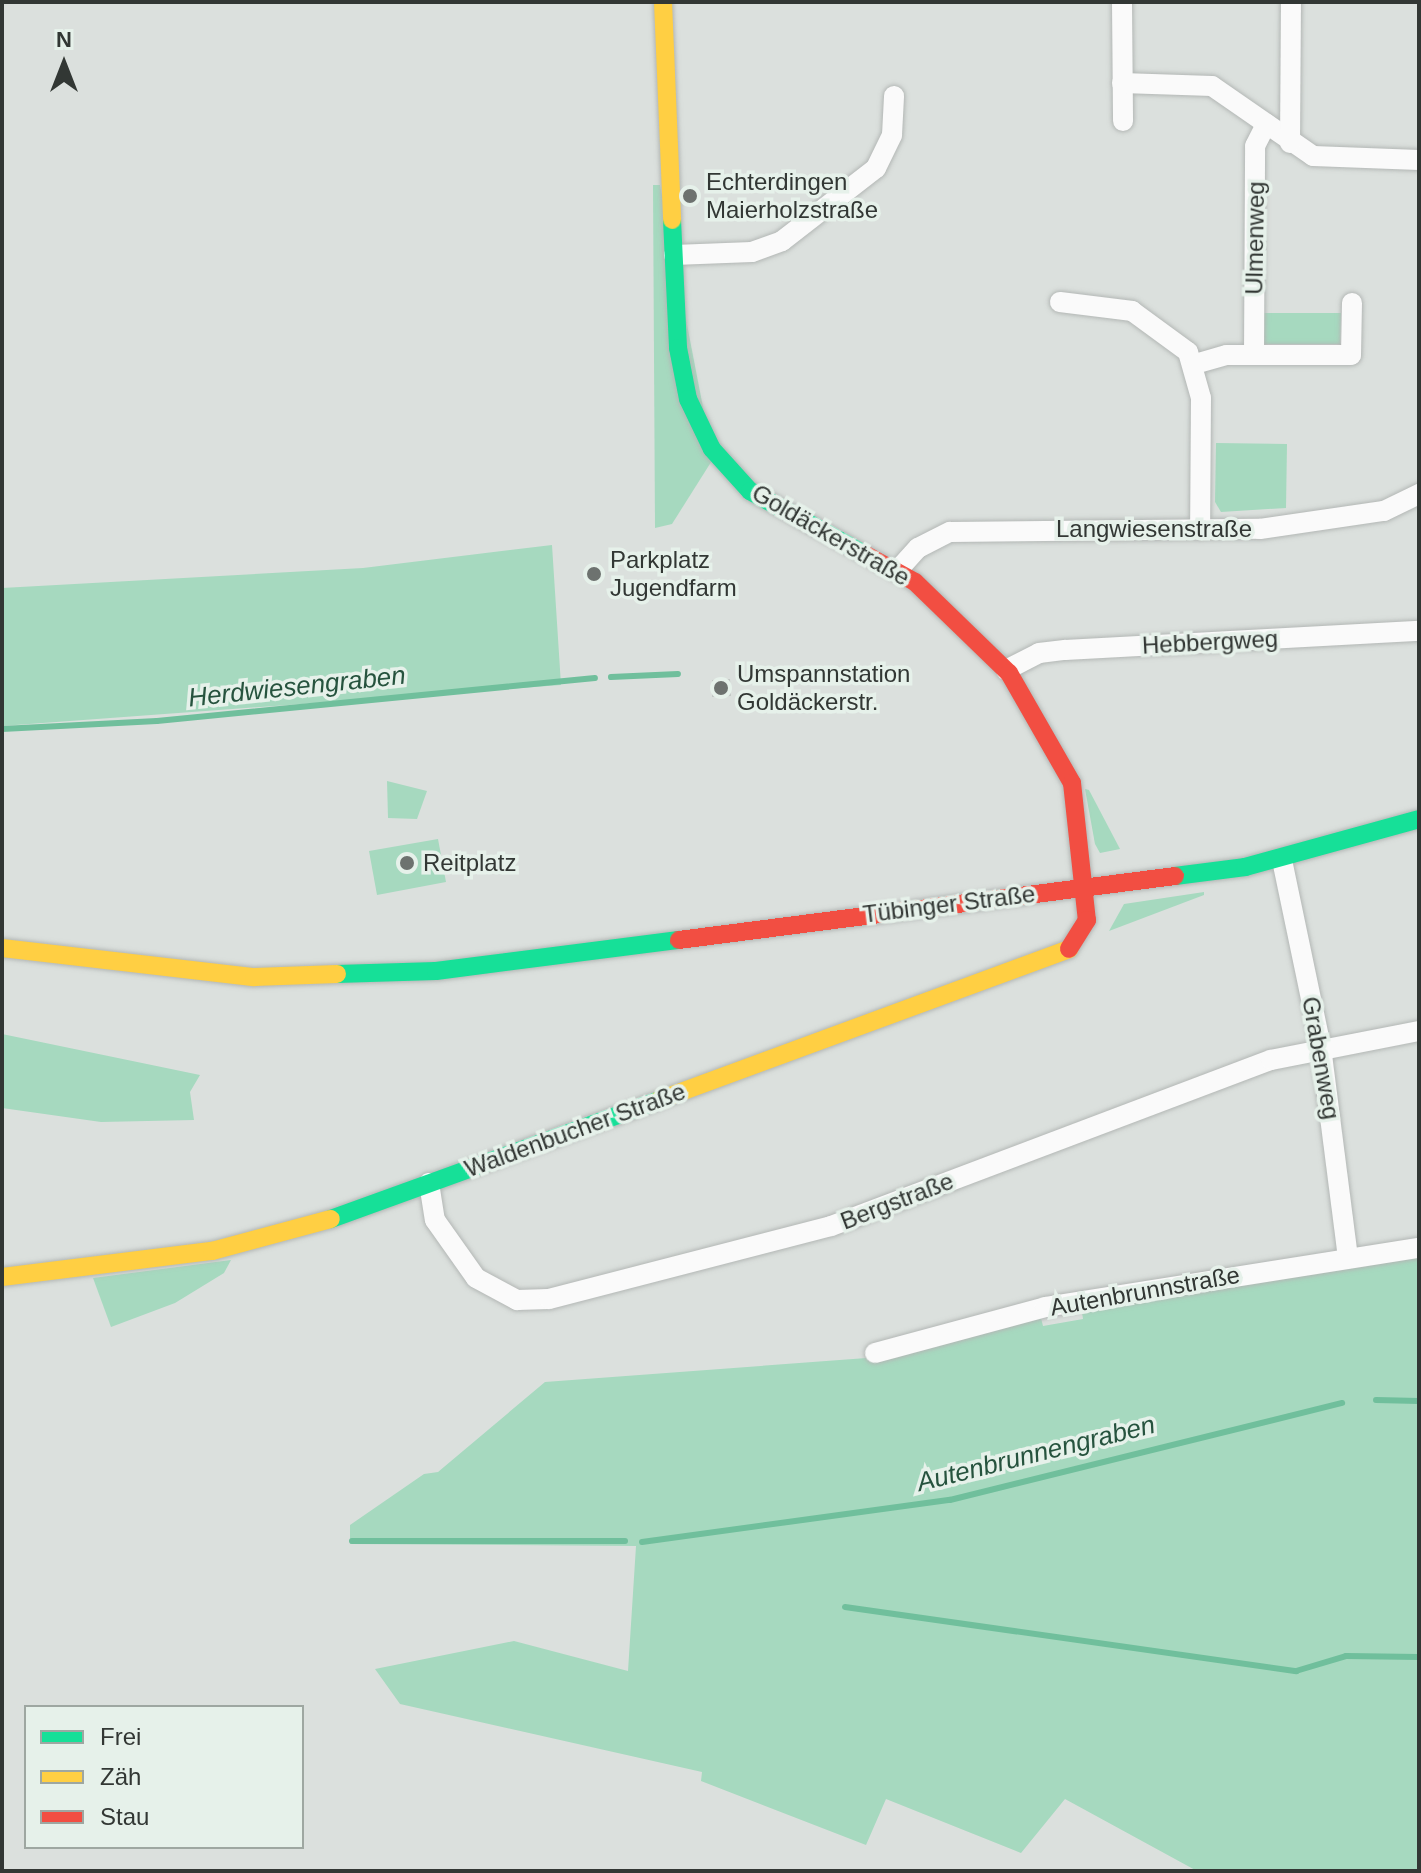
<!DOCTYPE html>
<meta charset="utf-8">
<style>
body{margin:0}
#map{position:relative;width:1421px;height:1873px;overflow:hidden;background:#dbe0dd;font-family:Arial,sans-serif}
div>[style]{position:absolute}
.green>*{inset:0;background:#a6d9bf}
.stream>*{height:6px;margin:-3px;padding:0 3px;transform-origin:3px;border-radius:3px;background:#70bf9c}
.building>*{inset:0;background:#c2c6c4}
.roads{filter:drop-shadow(0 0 2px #b3b7b5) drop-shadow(0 0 2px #b3b7b5)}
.street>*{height:20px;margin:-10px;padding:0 10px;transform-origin:10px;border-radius:10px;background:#fafafa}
.fast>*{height:18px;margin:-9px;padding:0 9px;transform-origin:9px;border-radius:9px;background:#16e098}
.slow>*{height:18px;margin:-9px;padding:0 9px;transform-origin:9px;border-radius:9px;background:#ffcf43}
.jam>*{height:18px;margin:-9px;padding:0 9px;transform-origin:9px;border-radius:9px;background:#f24e42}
.dots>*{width:22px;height:22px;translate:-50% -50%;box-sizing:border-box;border:4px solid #e6f1ea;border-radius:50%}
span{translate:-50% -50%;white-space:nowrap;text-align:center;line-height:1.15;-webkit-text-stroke:7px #e6f1ea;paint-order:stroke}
.poi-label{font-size:24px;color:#323734}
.left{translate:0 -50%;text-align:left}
.street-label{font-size:24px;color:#323734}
.water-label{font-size:26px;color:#26533e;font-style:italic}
.frame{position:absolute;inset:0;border:4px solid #323734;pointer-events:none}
.legend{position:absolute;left:24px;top:1705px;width:280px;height:144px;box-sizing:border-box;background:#e6f1ea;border:2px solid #9ea7a1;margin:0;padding:10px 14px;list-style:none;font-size:24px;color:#323734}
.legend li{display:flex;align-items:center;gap:16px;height:40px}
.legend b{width:40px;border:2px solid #9ea7a1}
.north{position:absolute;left:24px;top:24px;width:80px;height:80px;-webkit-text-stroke:6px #e6f1ea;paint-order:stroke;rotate:0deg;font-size:22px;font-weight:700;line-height:32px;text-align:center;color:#323734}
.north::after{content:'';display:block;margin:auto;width:28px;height:36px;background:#323734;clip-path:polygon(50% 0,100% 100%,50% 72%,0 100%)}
</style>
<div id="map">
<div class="green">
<div style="clip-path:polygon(653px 185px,660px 185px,713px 459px,672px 524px,655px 528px)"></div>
<div style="clip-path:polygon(1263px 313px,1341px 313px,1340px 344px,1263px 344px)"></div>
<div style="clip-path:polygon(1216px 443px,1287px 444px,1286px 508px,1221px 512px,1215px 502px)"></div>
<div style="clip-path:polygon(552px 545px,561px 685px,2px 726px,2px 588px,363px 568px)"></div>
<div style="clip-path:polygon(387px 781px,427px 791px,417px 819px,388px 818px)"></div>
<div style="clip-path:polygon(1085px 789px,1089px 790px,1120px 849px,1100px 853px,1095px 844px)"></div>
<div style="clip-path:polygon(438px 839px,446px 882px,377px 895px,369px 851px)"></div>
<div style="clip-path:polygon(1204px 892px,1204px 895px,1109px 931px,1124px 904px)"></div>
<div style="clip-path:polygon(2px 1034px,200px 1075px,190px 1092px,194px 1120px,101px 1122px,2px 1108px)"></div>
<div style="clip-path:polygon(1419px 1255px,1419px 1871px,1197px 1871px,1065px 1799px,1021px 1853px,886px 1799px,866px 1845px,701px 1781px,702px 1772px,400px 1704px,375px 1669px,514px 1641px,628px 1671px,636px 1546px,350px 1544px,350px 1525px,424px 1474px,438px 1472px,545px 1382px,880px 1357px,1040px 1314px,1043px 1326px,1083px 1319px,1081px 1306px)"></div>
<div style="clip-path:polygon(231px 1260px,224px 1273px,175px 1303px,111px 1327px,93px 1278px)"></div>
</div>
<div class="stream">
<div style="left:611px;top:677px;width:67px;rotate:-2.6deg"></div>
<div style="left:2px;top:729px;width:155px;rotate:-3deg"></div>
<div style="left:157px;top:721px;width:440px;rotate:-5.6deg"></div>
<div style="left:1376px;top:1400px;width:43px;rotate:1.3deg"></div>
<div style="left:352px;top:1541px;width:273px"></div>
<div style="left:642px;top:1542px;width:311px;rotate:-7.8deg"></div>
<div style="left:950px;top:1500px;width:404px;rotate:-13.9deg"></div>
<div style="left:845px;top:1607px;width:456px;rotate:8.1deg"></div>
<div style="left:1296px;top:1671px;width:52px;rotate:-16.7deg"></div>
<div style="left:1346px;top:1656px;width:73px;rotate:0.8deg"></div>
</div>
<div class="building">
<div style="clip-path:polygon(730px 679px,731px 696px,712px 697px,712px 680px)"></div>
</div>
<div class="roads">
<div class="street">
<div style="left:1122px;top:2px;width:119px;rotate:89.5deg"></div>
<div style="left:1122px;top:83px;width:90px;rotate:1.9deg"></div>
<div style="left:1212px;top:86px;width:123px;rotate:34.7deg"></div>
<div style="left:1313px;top:156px;width:106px;rotate:2.2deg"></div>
<div style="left:1290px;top:143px;width:141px;rotate:-89.6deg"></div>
<div style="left:674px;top:255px;width:78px;rotate:-2.2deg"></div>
<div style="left:752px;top:252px;width:32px;rotate:-20deg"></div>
<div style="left:782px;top:241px;width:119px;rotate:-37.8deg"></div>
<div style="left:876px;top:168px;width:37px;rotate:-64deg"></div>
<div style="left:892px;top:135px;width:39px;rotate:-87deg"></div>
<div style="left:1060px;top:302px;width:73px;rotate:7.1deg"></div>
<div style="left:1132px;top:311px;width:69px;rotate:36.2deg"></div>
<div style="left:1188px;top:352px;width:48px;rotate:74.2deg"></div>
<div style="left:1201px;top:398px;width:132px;rotate:90.4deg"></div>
<div style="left:1254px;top:355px;width:209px;rotate:-89.7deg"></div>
<div style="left:1255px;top:146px;width:25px;rotate:-63deg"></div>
<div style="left:1195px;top:364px;width:33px;rotate:-16deg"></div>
<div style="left:1227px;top:355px;width:124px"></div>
<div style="left:1351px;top:355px;width:52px;rotate:-88.9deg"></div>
<div style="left:898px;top:570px;width:30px;rotate:-48deg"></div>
<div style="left:918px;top:548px;width:36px;rotate:-27deg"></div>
<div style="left:950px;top:532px;width:310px;rotate:-0.6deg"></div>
<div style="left:1260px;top:529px;width:125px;rotate:-8.3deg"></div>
<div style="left:1384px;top:511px;width:39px;rotate:-26deg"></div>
<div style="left:1006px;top:670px;width:37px;rotate:-27deg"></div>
<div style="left:1039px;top:653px;width:26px;rotate:-7deg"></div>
<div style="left:1065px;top:650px;width:355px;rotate:-3.1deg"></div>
<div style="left:1282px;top:860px;width:191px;rotate:78.2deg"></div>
<div style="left:1321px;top:1047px;width:213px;rotate:82.7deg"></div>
<div style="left:429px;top:1183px;width:37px;rotate:81deg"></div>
<div style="left:435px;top:1220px;width:71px;rotate:54.7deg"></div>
<div style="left:476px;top:1278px;width:47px;rotate:28.2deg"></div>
<div style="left:517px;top:1300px;width:32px;rotate:-2deg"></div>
<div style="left:549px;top:1299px;width:291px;rotate:-14.5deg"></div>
<div style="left:831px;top:1226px;width:470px;rotate:-20.7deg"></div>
<div style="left:1271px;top:1060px;width:151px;rotate:-11.1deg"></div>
<div style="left:875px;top:1353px;width:176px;rotate:-15.1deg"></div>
<div style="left:1045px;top:1307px;width:379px;rotate:-9deg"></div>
</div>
<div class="fast">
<div style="left:672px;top:220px;width:128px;rotate:87.3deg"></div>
<div style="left:678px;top:348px;width:52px;rotate:78.9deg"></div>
<div style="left:688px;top:399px;width:55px;rotate:64.4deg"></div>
<div style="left:712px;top:449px;width:57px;rotate:47.9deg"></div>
<div style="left:750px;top:491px;width:130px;rotate:28.9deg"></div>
<div style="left:1175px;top:876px;width:71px;rotate:-7.3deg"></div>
<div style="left:1245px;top:867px;width:180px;rotate:-15.4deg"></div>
<div style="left:337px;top:974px;width:99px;rotate:-1.7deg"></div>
<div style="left:436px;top:971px;width:245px;rotate:-7.3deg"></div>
<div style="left:331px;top:1219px;width:349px;rotate:-19.9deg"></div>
</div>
<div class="slow">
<div style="left:663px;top:2px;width:218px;rotate:87.6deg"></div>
<div style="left:2px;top:948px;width:254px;rotate:6.6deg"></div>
<div style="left:254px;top:977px;width:83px;rotate:-2.1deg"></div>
<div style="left:659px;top:1100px;width:437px;rotate:-20.2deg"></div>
<div style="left:2px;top:1277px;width:212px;rotate:-7.1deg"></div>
<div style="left:212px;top:1251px;width:123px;rotate:-15.1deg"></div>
</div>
<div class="jam">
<div style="left:864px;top:554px;width:58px;rotate:28.8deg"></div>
<div style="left:915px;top:582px;width:131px;rotate:44.1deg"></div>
<div style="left:1009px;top:673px;width:127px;rotate:60.2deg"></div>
<div style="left:1072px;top:783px;width:138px;rotate:83.8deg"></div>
<div style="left:1087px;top:920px;width:34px;rotate:122deg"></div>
<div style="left:679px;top:940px;width:500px;rotate:-7.35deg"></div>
</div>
</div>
<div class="dots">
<div style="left:690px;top:196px;background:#6d726f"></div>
<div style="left:594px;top:574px;background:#6d726f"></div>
<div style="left:721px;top:688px;background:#6d726f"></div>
<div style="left:407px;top:863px;background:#6d726f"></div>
</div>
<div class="poi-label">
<span class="left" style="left:706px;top:196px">Echterdingen<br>Maierholzstraße</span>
<span class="left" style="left:610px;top:574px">Parkplatz<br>Jugendfarm</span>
<span class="left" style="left:737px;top:688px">Umspannstation<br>Goldäckerstr.</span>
<span class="left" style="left:423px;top:863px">Reitplatz</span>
</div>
<div class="street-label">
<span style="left:1255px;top:238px;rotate:-89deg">Ulmenweg</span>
<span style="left:1154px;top:529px">Langwiesenstraße</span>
<span style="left:831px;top:535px;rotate:30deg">Goldäckerstraße</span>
<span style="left:1210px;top:642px;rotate:-3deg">Hebbergweg</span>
<span style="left:949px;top:904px;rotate:-7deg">Tübinger Straße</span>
<span style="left:1321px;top:1058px;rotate:80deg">Grabenweg</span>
<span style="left:575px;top:1130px;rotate:-20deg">Waldenbucher Straße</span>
<span style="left:897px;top:1201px;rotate:-21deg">Bergstraße</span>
<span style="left:1145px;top:1291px;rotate:-10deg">Autenbrunnstraße</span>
</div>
<div class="water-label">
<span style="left:297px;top:687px;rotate:-6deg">Herdwiesengraben</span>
<span style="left:1036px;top:1454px;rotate:-14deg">Autenbrunnengraben</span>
</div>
<div class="frame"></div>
<ul class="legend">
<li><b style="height:10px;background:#16e098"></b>Frei</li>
<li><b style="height:10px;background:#ffcf43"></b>Zäh</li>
<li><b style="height:10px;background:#f24e42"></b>Stau</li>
</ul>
<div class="north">N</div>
</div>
